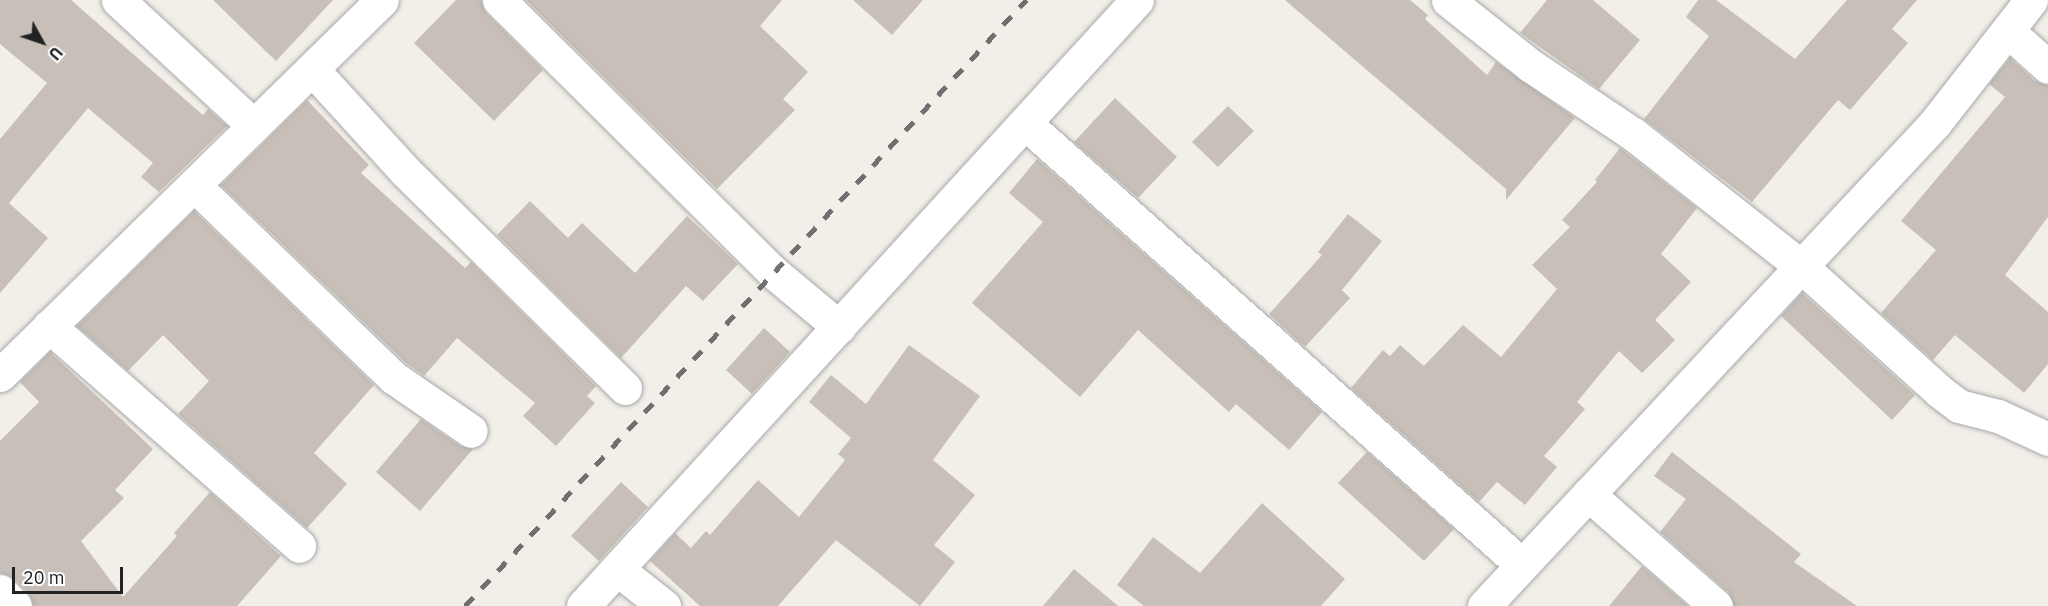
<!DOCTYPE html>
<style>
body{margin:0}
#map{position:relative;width:2048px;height:606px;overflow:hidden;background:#f2efe9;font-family:"IBM Plex Sans",sans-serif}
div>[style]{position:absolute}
.building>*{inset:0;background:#c7bfb8}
.roads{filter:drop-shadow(0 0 2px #a9a9a9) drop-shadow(0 0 2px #a9a9a9)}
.street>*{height:33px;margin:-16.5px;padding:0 16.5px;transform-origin:16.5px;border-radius:16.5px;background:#fff}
.rail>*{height:4.5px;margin-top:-2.25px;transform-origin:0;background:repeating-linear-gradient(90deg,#707070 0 12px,transparent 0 24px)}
span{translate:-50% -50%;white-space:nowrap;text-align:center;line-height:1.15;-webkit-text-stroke:4.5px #fff;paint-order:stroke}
.north{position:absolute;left:12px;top:12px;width:60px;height:60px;-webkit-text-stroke:4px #fff;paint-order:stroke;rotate:130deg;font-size:16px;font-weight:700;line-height:24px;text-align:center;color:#222}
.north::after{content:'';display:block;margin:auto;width:21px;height:27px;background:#222;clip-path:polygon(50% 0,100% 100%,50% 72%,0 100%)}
.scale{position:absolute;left:12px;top:567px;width:111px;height:27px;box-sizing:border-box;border:3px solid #222;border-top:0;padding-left:8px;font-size:18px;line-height:21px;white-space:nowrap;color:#222;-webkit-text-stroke:4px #fff;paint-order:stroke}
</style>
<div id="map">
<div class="building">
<div style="clip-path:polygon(0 0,71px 0,203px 115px,208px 109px,227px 126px,159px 192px,141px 177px,153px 163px,88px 108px,9px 203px,48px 238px,0 293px,0 139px,47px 83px,0 44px)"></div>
<div style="clip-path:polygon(213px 0,333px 0,276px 61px)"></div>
<div style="clip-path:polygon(456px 0,481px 0,486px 13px,543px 70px,494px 121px,414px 43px)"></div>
<div style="clip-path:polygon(526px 0,782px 0,760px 26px,808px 72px,783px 99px,795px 110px,717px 189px)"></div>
<div style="clip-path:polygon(853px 0,923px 0,892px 35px)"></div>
<div style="clip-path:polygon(1285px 0,1410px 0,1428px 15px,1425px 19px,1487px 75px,1496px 62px,1575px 118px,1506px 200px,1506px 189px)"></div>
<div style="clip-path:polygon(1547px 0,1593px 0,1640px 40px,1599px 89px,1520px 33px)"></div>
<div style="clip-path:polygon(1698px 0,1716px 0,1795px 59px,1847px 0,1917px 0,1892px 29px,1908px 43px,1850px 110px,1838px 100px,1752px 202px,1644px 119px,1709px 36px,1686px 17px)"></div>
<div style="clip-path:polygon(2010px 58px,2035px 81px,2048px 85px,2048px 217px,2005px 275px,2048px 312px,2048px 364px,2024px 393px,1955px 335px,1933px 360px,1881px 313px,1936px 250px,1901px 221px,2005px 97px,1989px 84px)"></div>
<div style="clip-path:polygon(1115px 98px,1177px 157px,1138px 198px,1074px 142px)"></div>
<div style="clip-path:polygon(307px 100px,369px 165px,361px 173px,465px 268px,471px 262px,596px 386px,587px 396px,595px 403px,556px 446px,523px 416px,535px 403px,457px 338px,424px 376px,406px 363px,221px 185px)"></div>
<div style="clip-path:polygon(1228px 106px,1254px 131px,1218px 167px,1192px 142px)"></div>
<div style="clip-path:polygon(1620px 148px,1697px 208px,1661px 254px,1691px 282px,1655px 320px,1675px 340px,1642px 373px,1619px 351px,1577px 402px,1585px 409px,1544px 456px,1557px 467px,1525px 505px,1497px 482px,1479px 502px,1351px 388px,1383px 350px,1390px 356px,1400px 345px,1424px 366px,1463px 325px,1501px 357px,1557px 289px,1532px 265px,1570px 227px,1562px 220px,1597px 182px,1595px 180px)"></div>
<div style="clip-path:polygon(1037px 159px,1322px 412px,1289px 450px,1236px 404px,1229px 412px,1138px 330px,1080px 397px,972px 303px,1043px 222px,1009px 193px)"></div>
<div style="clip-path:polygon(530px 201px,568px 238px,582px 223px,635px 273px,687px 216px,738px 264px,703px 301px,686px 286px,621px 358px,497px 235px)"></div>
<div style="clip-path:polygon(194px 211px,374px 385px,314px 453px,347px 484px,307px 528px,178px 414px,209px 381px,163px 335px,128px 371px,77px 326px)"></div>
<div style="clip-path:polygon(1348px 214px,1382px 241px,1342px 290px,1350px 298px,1305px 347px,1269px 314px,1322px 255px,1318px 252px)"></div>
<div style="clip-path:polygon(1802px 293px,1915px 395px,1892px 420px,1781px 316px)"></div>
<div style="clip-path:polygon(764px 328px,790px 352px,752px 394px,726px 370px)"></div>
<div style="clip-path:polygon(909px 345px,980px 396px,933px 460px,975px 495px,934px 545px,955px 562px,920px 606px,836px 540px,778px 606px,700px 606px,650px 561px,675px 533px,691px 548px,706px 531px,710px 535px,758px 480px,799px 517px,845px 460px,838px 454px,851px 438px,809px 402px,831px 375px,866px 404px)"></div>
<div style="clip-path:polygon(50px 352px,153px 449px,115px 490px,124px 498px,81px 541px,123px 597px,177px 536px,174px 533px,210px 492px,281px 556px,237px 606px,33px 606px,29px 593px,13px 578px,0 573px,0 441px,39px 402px,20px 382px)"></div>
<div style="clip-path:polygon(421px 419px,460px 446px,473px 449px,420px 511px,376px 472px)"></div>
<div style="clip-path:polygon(1367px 452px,1454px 529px,1424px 561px,1338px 483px)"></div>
<div style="clip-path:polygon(1672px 452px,1801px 554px,1794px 562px,1857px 606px,1734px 606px,1728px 592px,1660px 532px,1686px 499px,1654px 476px)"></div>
<div style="clip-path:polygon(621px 482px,648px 507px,599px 561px,571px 536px)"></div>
<div style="clip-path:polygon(1262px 503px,1345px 579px,1321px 606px,1144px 606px,1117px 585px,1153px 537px,1200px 573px)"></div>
<div style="clip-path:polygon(1642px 566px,1688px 606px,1609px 606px)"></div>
<div style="clip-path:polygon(1074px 569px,1118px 606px,1043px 606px)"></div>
</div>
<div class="roads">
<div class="street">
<div style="left:118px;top:0;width:185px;rotate:42.8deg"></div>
<div style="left:499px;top:0;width:386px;rotate:44.8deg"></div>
<div style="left:773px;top:272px;width:86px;rotate:39.8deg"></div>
<div style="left:1448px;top:0;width:106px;rotate:38.5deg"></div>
<div style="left:1531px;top:66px;width:123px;rotate:33.7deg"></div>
<div style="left:1633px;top:134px;width:215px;rotate:38.2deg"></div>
<div style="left:1802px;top:267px;width:185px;rotate:42.1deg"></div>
<div style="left:1939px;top:391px;width:25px;rotate:37deg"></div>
<div style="left:1959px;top:406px;width:40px;rotate:14.4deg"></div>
<div style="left:1998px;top:416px;width:55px;rotate:24.7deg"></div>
<div style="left:2009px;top:32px;width:52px;rotate:41.9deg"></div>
<div style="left:312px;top:69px;width:138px;rotate:47.6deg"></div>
<div style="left:405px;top:171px;width:309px;rotate:44.6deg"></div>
<div style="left:1025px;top:123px;width:665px;rotate:41.65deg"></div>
<div style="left:194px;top:185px;width:278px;rotate:44deg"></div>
<div style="left:394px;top:378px;width:93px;rotate:34.5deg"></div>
<div style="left:49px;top:326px;width:333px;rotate:41.3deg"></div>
<div style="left:0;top:375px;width:535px;rotate:-44.47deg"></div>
<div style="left:1588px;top:494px;width:170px;rotate:41.2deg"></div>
<div style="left:617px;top:569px;width:60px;rotate:38.2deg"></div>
<div style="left:0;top:591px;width:21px;rotate:45deg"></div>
<div style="left:583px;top:606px;width:821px;rotate:-47.57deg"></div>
<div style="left:1484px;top:606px;width:661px;rotate:-46.96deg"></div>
<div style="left:1935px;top:123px;width:156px;rotate:-52deg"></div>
</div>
</div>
<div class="rail">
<div style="left:465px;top:606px;width:826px;rotate:-47.21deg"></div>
</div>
<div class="north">U</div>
<div class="scale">20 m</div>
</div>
